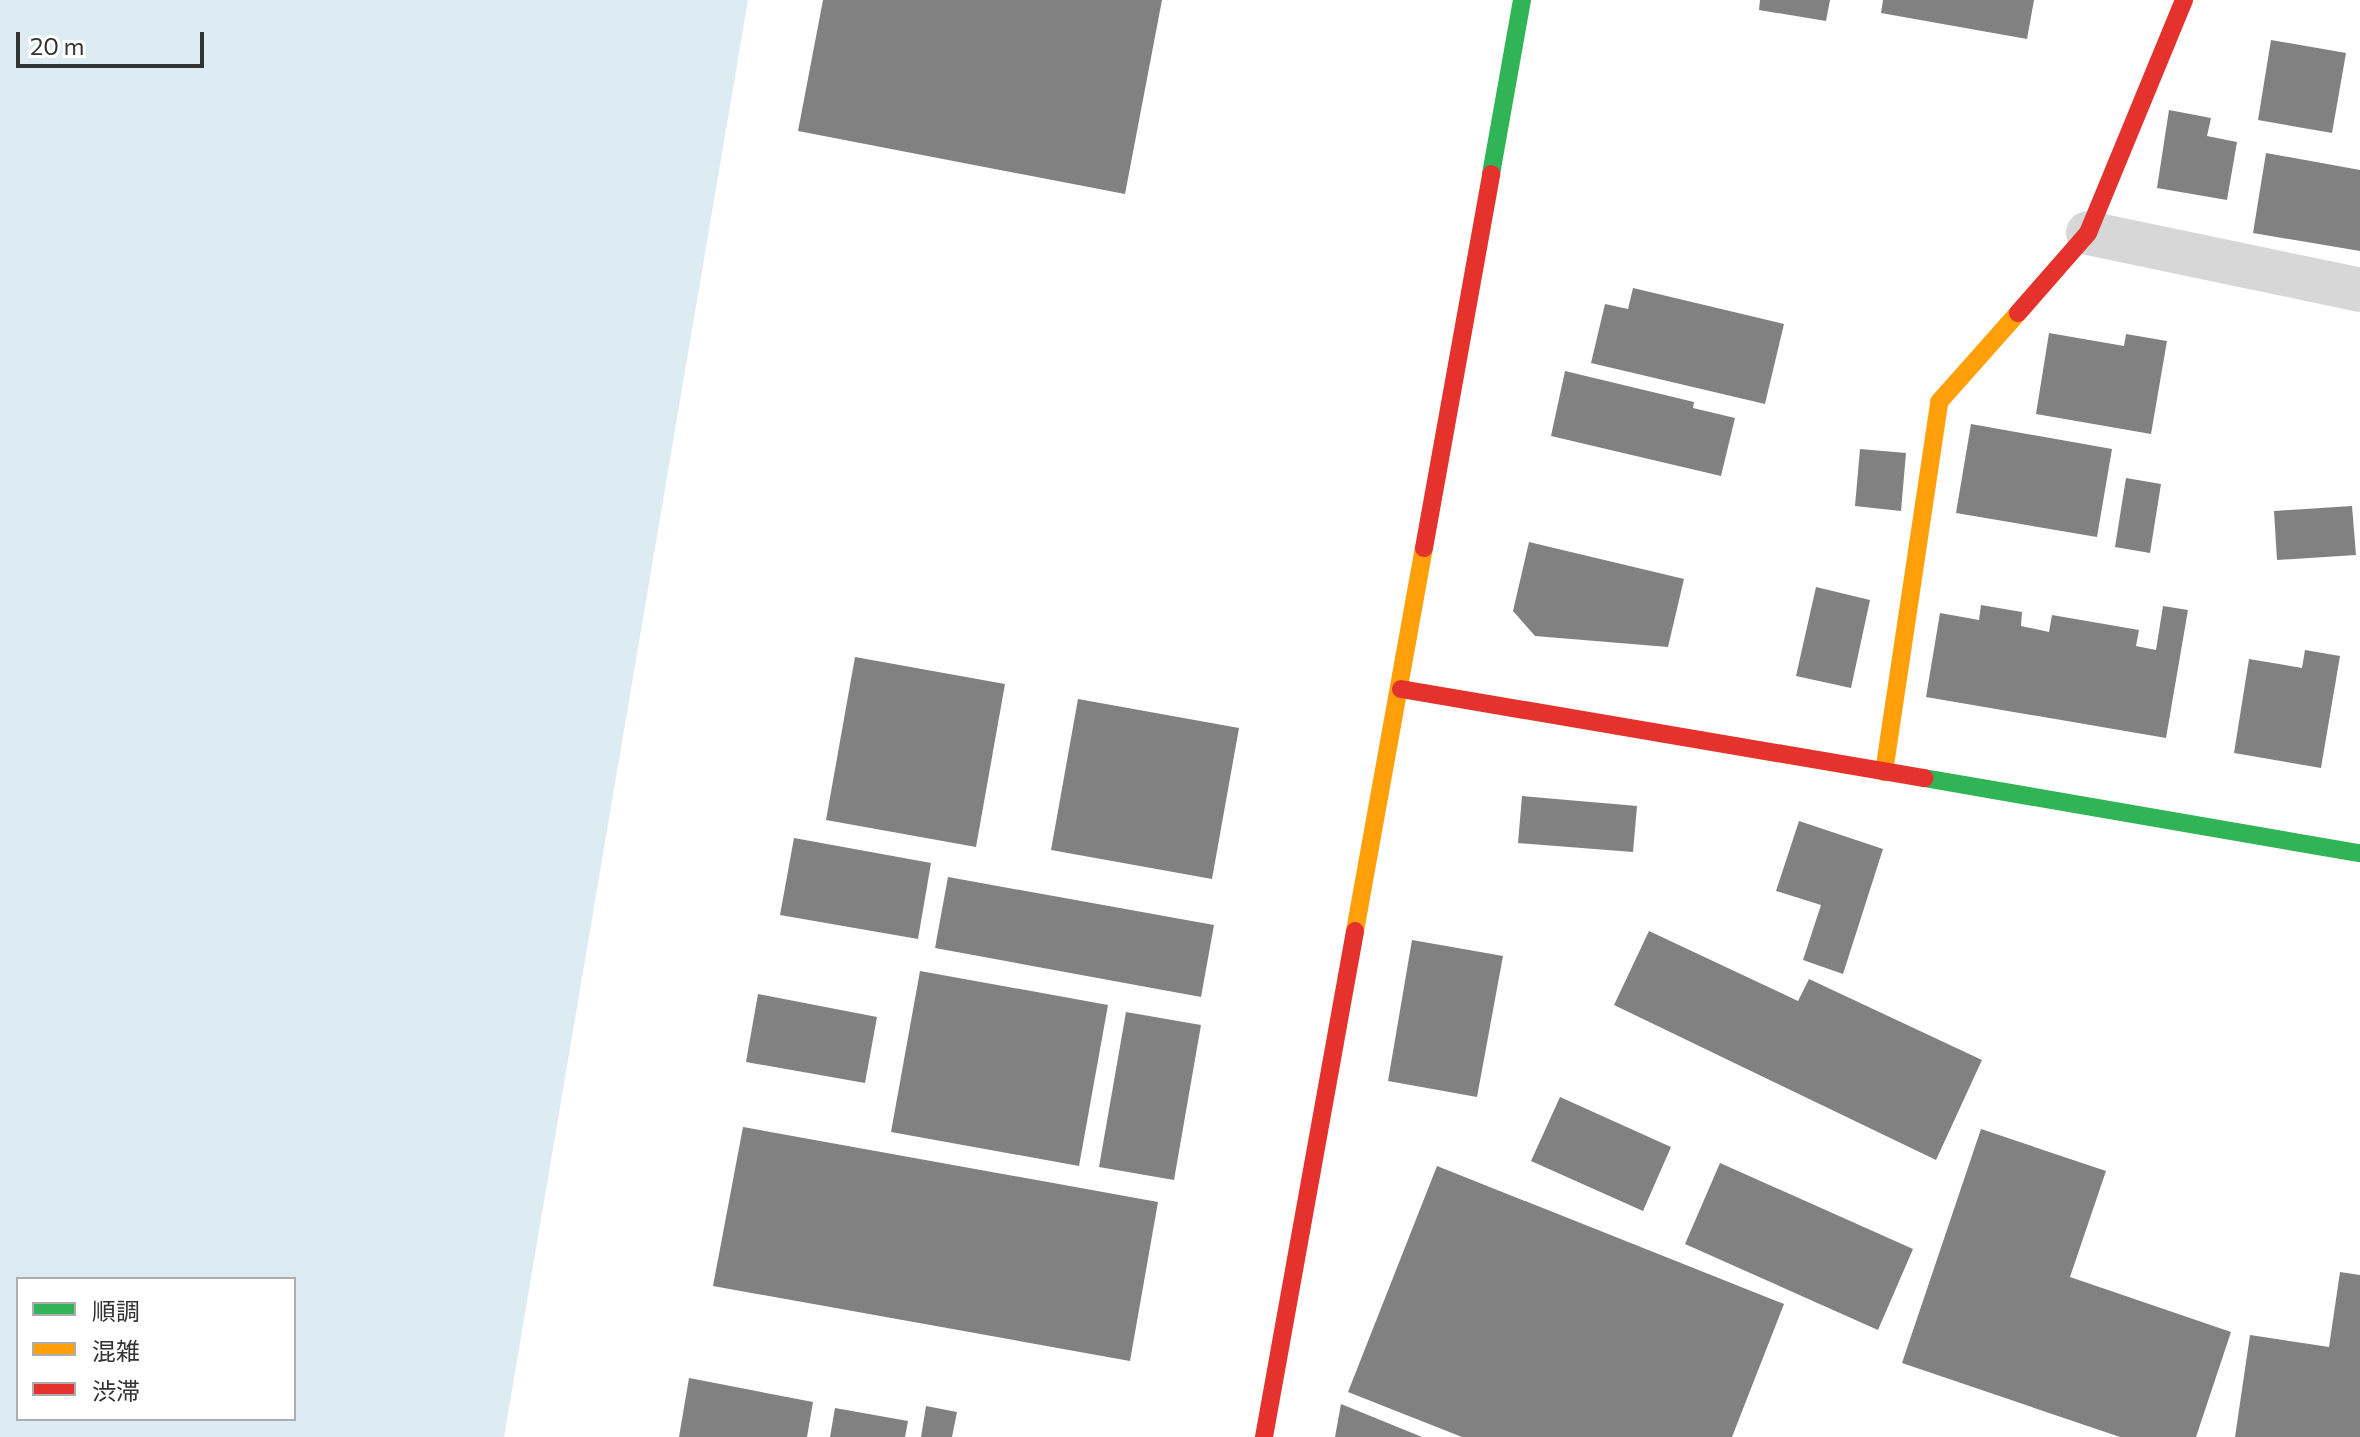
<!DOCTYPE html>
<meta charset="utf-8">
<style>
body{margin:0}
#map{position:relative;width:2360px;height:1437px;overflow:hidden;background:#fff;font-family:Commissioner,"Noto Sans JP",sans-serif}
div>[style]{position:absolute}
.water>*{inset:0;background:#ddebf3}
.building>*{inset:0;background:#818181}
.street>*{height:44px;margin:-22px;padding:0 22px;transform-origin:22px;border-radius:22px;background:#d7d7d7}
.fast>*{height:18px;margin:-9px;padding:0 9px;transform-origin:9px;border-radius:9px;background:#30b455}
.slow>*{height:18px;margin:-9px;padding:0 9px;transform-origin:9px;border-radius:9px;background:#ff9f0a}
.jam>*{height:18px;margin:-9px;padding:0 9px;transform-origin:9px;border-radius:9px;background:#e5322d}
span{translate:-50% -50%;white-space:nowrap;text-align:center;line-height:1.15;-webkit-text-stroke:8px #fff;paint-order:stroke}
.legend{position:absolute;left:16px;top:1277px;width:280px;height:144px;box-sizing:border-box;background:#fff;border:2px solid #adadad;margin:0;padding:10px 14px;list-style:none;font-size:24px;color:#333}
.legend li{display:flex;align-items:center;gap:16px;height:40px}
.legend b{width:40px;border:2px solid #adadad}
.scale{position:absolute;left:16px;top:32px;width:188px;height:36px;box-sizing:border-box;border:4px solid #333;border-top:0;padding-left:10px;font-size:24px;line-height:28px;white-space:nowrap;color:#333;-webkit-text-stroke:6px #fff;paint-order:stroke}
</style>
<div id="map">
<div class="water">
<div style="clip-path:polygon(evenodd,0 0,748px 0,504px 1437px,0 1437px,0 0,18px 1279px,294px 1279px,294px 1419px,18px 1419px,18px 1279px)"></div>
</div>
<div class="building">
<div style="clip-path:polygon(823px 0,1162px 0,1125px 194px,798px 131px)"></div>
<div style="clip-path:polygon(1760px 0,1830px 0,1826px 21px,1759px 10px)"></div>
<div style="clip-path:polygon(1883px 0,2034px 0,2027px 39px,1881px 13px)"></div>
<div style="clip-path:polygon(2271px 40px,2346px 53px,2332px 133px,2258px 120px)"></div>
<div style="clip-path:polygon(2169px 110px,2211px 118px,2207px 136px,2237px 142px,2227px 200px,2157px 188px)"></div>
<div style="clip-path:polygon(2266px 153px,2360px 170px,2360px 251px,2253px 233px)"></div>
<div style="clip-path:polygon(1633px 288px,1784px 324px,1765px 404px,1591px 363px,1605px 304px,1628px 309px)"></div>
<div style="clip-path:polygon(2049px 333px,2124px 346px,2126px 334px,2167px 341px,2151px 434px,2036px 414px)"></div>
<div style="clip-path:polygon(1565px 371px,1694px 402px,1693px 408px,1735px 418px,1721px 476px,1551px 436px)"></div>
<div style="clip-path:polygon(1971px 424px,2112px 449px,2097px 537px,1956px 513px)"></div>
<div style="clip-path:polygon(1860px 449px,1906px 453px,1901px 511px,1855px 506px)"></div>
<div style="clip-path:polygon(2126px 478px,2161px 484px,2150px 553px,2115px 547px)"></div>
<div style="clip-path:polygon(2352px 506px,2356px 555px,2277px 560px,2274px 511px)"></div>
<div style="clip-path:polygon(1529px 542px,1684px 579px,1668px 647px,1535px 636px,1513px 611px)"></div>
<div style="clip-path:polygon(1816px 587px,1870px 600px,1851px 688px,1796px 676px)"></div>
<div style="clip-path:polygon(1981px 605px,2022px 612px,2021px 626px,2049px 632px,2052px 615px,2139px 630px,2136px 646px,2156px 650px,2163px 606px,2188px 610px,2166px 738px,1926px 697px,1940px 613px,1979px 620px)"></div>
<div style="clip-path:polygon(2305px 650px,2340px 656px,2321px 768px,2234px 753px,2249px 659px,2302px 668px)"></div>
<div style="clip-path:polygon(855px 657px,1005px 684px,976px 847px,826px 820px)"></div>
<div style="clip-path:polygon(1078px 699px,1239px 728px,1212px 879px,1051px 850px)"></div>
<div style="clip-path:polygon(1522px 796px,1637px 806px,1633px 852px,1518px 843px)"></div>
<div style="clip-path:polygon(1799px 821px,1883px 849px,1843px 974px,1803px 960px,1821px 905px,1776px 891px)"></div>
<div style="clip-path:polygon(794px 838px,931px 863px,918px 939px,780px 915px)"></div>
<div style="clip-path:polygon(948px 877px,1214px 925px,1201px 997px,935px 948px)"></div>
<div style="clip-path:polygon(1649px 931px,1798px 1001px,1809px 979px,1982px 1060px,1936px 1160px,1614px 1005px)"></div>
<div style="clip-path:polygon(1412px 940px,1503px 956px,1477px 1097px,1388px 1081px)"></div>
<div style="clip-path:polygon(920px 971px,1108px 1005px,1079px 1166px,891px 1132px)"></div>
<div style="clip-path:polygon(758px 994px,877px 1017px,865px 1083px,746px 1062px)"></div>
<div style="clip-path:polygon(1126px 1012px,1201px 1025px,1174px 1180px,1099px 1167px)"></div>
<div style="clip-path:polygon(1560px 1097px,1671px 1147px,1643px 1211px,1531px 1161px)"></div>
<div style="clip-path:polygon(743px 1127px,1158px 1202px,1130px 1361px,713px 1286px)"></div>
<div style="clip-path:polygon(1981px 1129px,2106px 1171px,2070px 1277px,2231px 1332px,2196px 1437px,2120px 1437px,1902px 1363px)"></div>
<div style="clip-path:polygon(1720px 1163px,1913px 1249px,1878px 1330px,1685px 1244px)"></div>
<div style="clip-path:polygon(1437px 1166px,1784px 1304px,1732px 1437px,1462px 1437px,1348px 1392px)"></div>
<div style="clip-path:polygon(2340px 1272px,2360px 1275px,2360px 1437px,2235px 1437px,2250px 1335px,2329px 1347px)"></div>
<div style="clip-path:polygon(689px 1378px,813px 1402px,807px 1437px,679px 1437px)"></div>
<div style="clip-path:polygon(1341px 1404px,1422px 1437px,1335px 1437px)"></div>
<div style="clip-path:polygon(926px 1406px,957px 1412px,952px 1437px,921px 1437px)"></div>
<div style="clip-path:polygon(835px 1408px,908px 1421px,905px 1437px,830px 1437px)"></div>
</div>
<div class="street">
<div style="left:2088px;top:233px;width:278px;rotate:11.8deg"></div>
</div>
<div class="fast">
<div style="left:1491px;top:174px;width:177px;rotate:-79.9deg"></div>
<div style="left:1924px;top:778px;width:442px;rotate:9.8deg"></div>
</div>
<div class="slow">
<div style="left:1884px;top:772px;width:374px;rotate:-81.5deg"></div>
<div style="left:1939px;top:402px;width:119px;rotate:-48.4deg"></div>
<div style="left:1355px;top:931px;width:389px;rotate:-79.8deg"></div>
</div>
<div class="jam">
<div style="left:2018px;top:313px;width:106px;rotate:-48.8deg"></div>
<div style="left:2088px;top:233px;width:252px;rotate:-67.6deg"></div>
<div style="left:1424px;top:548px;width:380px;rotate:-79.8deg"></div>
<div style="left:1401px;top:689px;width:531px;rotate:9.66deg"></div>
<div style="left:1264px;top:1437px;width:514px;rotate:-79.8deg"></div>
</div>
<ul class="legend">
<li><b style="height:10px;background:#30b455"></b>順調</li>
<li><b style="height:10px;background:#ff9f0a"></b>混雑</li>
<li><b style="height:10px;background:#e5322d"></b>渋滞</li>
</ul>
<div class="scale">20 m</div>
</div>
